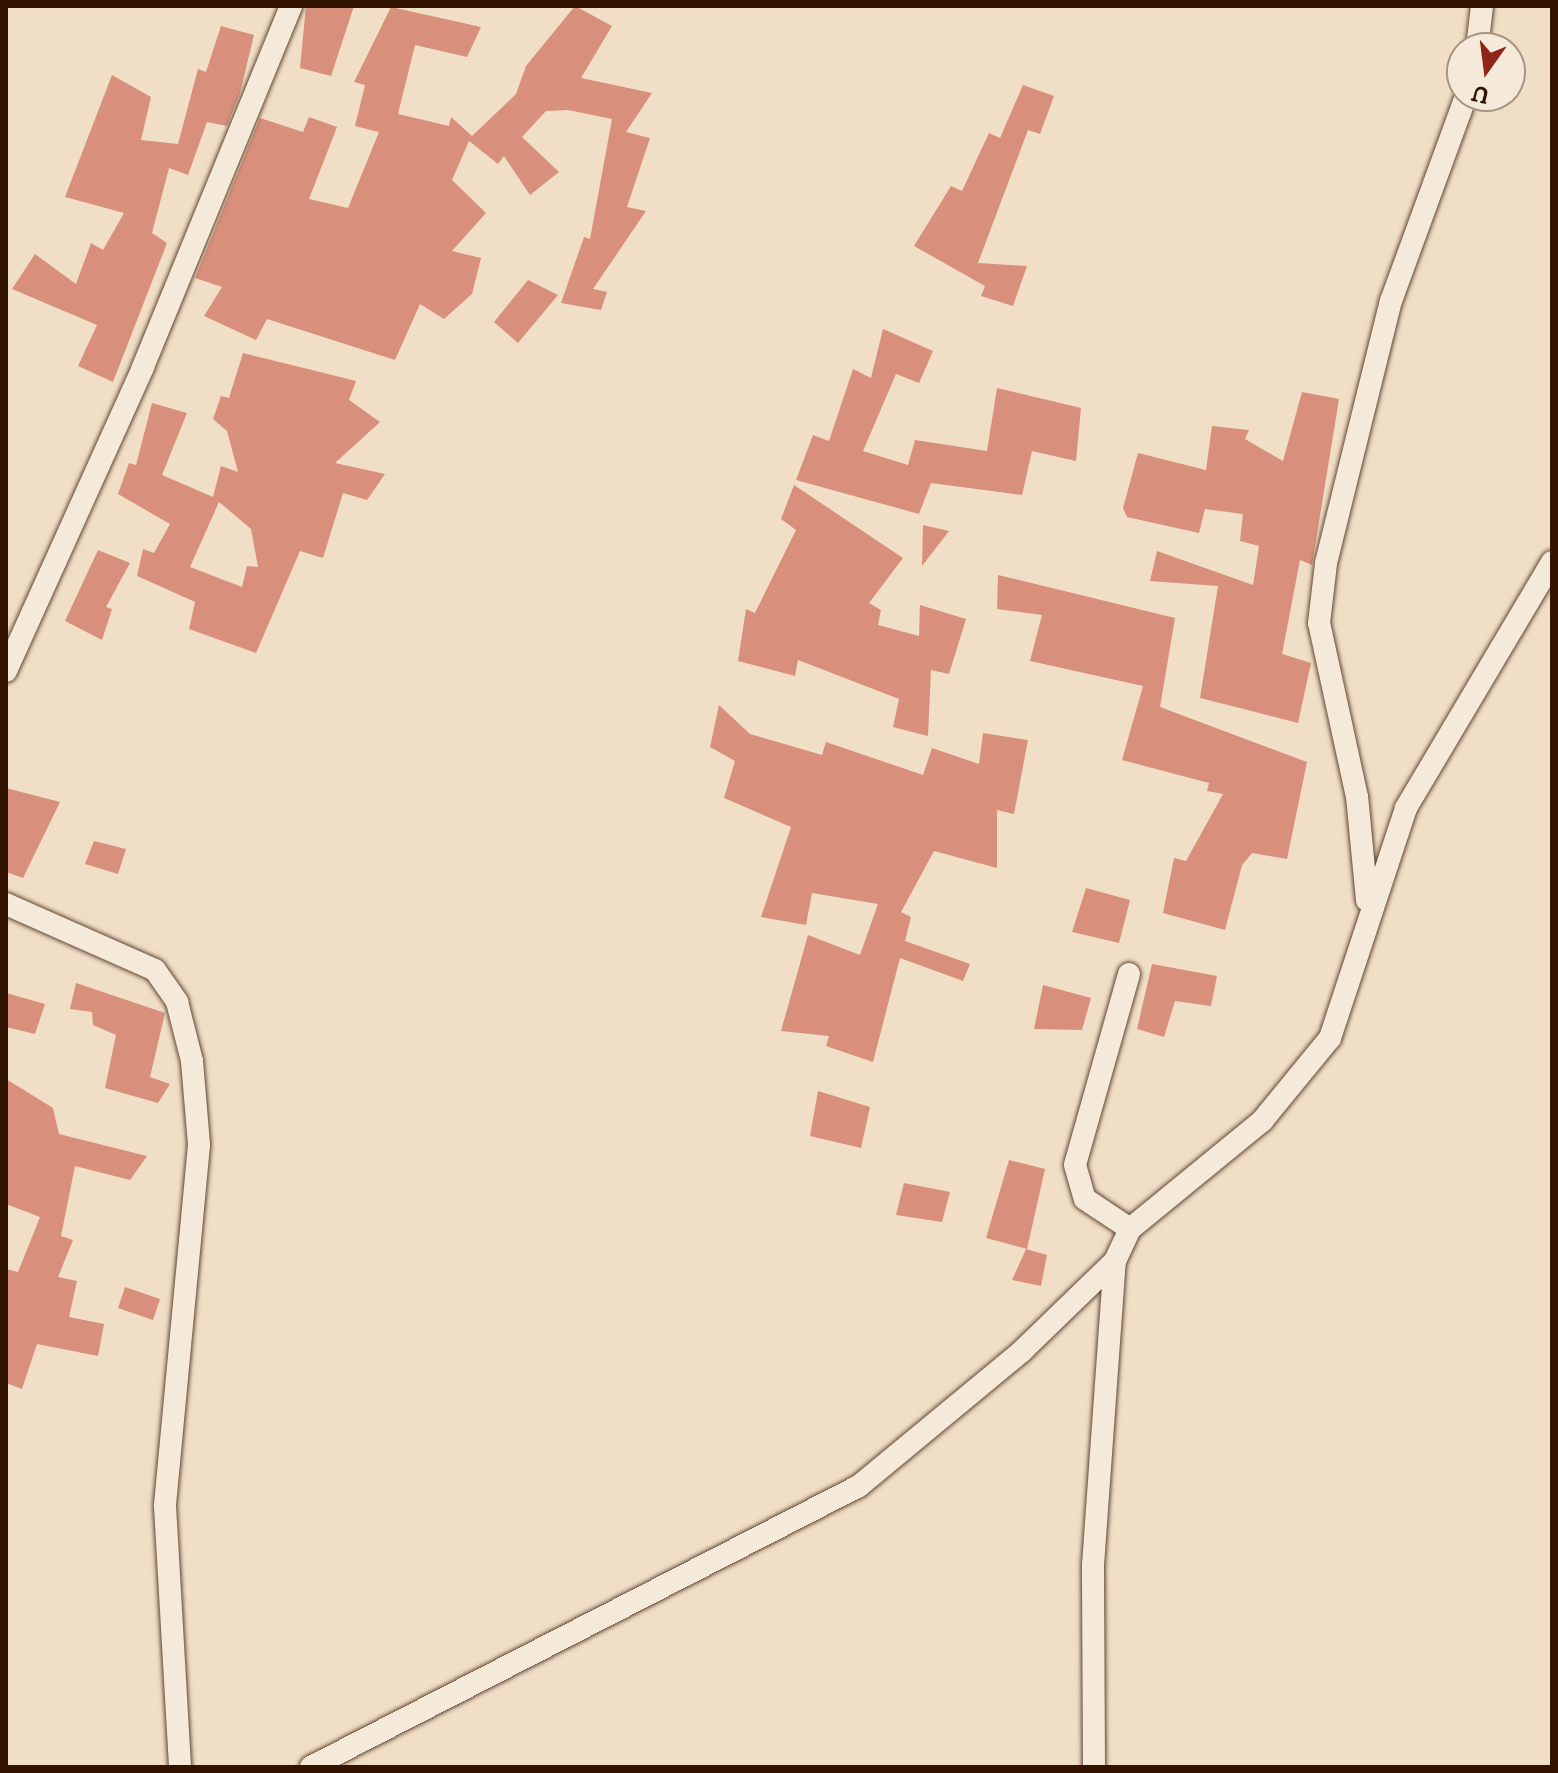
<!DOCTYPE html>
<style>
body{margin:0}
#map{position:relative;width:1558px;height:1773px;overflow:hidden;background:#f0dec6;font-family:"IM FELL DW Pica",serif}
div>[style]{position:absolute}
.building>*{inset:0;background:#d8907c}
.roads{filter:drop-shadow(0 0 2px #624632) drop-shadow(0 0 2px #624632)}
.street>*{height:22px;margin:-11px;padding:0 11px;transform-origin:11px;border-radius:11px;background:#f5eada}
span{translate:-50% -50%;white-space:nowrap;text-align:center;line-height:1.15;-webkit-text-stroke:6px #f5eada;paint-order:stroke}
.frame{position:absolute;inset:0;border:8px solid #321300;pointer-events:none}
.north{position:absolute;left:1446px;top:32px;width:80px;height:80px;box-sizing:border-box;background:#f5eada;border:2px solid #a79483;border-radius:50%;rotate:194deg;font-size:22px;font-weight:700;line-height:32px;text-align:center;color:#321300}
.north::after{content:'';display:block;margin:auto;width:28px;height:36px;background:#8f2418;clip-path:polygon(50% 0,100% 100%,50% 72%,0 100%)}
</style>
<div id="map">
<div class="building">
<div style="clip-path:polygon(306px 6px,354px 6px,331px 76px,300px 68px)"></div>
<div style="clip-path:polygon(575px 6px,612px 26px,581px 78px,652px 93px,626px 132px,650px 138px,627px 207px,646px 211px,593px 289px,607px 292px,601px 310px,561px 303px,584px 237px,590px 239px,612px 119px,568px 110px,546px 111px,522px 137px,559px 172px,530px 195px,504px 156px,498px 164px,469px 141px,452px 180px,486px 213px,452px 251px,481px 258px,472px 294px,444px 319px,420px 304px,395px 360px,267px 319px,256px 340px,204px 316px,222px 287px,195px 278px,260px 118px,303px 132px,309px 117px,337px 127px,309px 199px,348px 208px,379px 132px,355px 126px,365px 85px,354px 82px,391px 7px,481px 27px,467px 57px,415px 45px,398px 114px,449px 126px,451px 117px,472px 136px,516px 94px,526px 66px)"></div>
<div style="clip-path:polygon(221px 26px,254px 35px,240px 93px,227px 126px,207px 122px,188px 175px,169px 168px,152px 233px,167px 243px,113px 382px,78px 366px,97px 325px,12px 289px,35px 254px,76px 284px,91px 243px,103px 250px,124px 213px,65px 197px,112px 75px,151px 97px,141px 140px,178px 144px,198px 69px,206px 72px)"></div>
<div style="clip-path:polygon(1023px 85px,1054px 96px,1040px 134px,1028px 130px,978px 263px,1027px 266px,1013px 306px,981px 296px,985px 286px,914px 246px,951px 186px,962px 191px,989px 133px,1000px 138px)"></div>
<div style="clip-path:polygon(528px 280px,558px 295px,518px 343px,494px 322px)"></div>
<div style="clip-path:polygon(883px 329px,933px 351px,919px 383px,896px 374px,863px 451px,908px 465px,915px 440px,987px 451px,997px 388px,1081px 408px,1076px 461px,1032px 451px,1022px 495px,931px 483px,919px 514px,796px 480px,813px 435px,829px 441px,853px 369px,871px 378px)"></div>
<div style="clip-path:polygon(evenodd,243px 353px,356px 381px,349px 400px,380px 422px,335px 463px,385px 474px,367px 500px,343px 493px,323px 558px,300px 551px,256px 653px,189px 629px,195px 602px,137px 576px,143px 549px,154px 553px,170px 524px,118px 494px,129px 463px,136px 465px,152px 403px,187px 413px,162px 475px,213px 497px,221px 466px,238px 472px,227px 431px,213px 419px,221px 396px,229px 398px,243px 353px,219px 502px,251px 529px,258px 567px,247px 566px,242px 587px,190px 567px,219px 502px)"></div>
<div style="clip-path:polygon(1302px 392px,1339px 399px,1312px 565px,1300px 560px,1282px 654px,1311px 663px,1298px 723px,1200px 698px,1218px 586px,1150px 581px,1157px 551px,1253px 585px,1259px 546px,1240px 541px,1243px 514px,1205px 509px,1199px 533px,1127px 517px,1123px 508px,1138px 453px,1206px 470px,1212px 426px,1249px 430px,1245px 439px,1283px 461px)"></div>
<div style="clip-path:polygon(794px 485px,903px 558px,869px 603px,881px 610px,878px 625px,919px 636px,920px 605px,966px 619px,949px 674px,931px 670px,928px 736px,893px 727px,899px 699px,798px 660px,795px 676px,738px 661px,746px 609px,755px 613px,796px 530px,781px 519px)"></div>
<div style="clip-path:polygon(923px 525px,949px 531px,922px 566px)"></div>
<div style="clip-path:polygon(98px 550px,130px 563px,106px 607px,112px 609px,102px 640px,65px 621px)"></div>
<div style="clip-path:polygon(998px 575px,1175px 618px,1160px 707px,1307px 762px,1287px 859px,1252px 853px,1242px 865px,1225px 930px,1163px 913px,1174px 858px,1186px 861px,1223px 794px,1207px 791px,1209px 783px,1122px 760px,1143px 686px,1030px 661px,1042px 615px,997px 609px)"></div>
<div style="clip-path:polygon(719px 705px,750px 734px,822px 755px,826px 742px,923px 775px,932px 748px,979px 764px,983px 733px,1028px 740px,1014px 814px,997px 810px,997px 868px,934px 851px,901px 912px,911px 917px,905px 941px,970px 964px,963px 981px,900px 958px,873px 1062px,826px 1046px,829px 1036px,781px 1031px,808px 935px,860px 955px,878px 904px,812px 893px,806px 925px,761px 917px,791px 827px,724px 798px,735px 761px,710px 747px)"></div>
<div style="clip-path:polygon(6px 788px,60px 802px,23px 878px,6px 872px)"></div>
<div style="clip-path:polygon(94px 841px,126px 849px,118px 874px,85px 864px)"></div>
<div style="clip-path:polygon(1086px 888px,1130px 900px,1119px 943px,1072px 932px)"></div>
<div style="clip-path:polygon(1152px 964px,1217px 976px,1211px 1006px,1175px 1001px,1164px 1037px,1137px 1029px)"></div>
<div style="clip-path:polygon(76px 983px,165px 1013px,150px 1077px,170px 1084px,158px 1103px,105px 1088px,116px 1035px,93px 1025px,92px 1012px,70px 1009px)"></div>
<div style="clip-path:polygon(1043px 985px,1091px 998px,1082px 1030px,1034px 1029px)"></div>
<div style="clip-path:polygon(6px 993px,45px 1004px,35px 1034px,6px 1027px)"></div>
<div style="clip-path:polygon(6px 1079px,53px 1108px,59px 1134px,147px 1156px,130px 1180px,75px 1166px,61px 1236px,73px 1240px,58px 1277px,77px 1281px,69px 1317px,104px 1324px,98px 1356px,37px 1344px,22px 1389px,6px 1383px,6px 1269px,18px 1272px,40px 1217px,6px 1204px)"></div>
<div style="clip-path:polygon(818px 1091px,870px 1107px,861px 1148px,810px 1136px)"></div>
<div style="clip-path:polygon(1009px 1160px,1045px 1169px,1027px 1249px,986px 1238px)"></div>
<div style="clip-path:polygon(904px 1183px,950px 1192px,942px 1222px,896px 1215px)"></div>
<div style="clip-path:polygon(1026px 1249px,1047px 1255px,1041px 1286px,1012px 1280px)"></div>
<div style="clip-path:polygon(125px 1287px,160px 1299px,153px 1320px,118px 1308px)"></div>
</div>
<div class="roads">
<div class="street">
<div style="left:1477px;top:48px;width:42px;rotate:-83.2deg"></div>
<div style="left:6px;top:671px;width:333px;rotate:-65.7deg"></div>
<div style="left:143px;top:367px;width:390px;rotate:-67.7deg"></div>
<div style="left:1367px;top:900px;width:103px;rotate:-95.5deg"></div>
<div style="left:1357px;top:797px;width:178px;rotate:-102.3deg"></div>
<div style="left:1319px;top:623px;width:60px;rotate:-83.3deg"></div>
<div style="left:1326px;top:563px;width:270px;rotate:-76.1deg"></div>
<div style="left:1391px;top:301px;width:218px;rotate:-69.9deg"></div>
<div style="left:6px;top:904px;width:163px;rotate:23.9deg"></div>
<div style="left:155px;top:970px;width:39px;rotate:55deg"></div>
<div style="left:177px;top:1002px;width:61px;rotate:75.7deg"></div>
<div style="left:192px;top:1061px;width:84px;rotate:85.2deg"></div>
<div style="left:199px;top:1145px;width:363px;rotate:95.4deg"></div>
<div style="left:165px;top:1506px;width:261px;rotate:86.7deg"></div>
<div style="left:1129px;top:974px;width:198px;rotate:105.8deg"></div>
<div style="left:1075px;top:1165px;width:35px;rotate:74deg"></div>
<div style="left:1085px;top:1199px;width:54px;rotate:33.7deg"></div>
<div style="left:311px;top:1767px;width:616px;rotate:-27.15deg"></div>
<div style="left:859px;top:1486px;width:212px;rotate:-39.6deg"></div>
<div style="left:1022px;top:1351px;width:129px;rotate:-44.1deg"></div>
<div style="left:1094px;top:1767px;width:202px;rotate:-90.3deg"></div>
<div style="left:1093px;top:1565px;width:305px;rotate:-85.9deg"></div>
<div style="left:1115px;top:1261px;width:35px;rotate:-65deg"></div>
<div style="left:1130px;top:1229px;width:171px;rotate:-39.3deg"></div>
<div style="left:1262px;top:1121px;width:107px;rotate:-50.7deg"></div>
<div style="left:1330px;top:1038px;width:242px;rotate:-71.7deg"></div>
<div style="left:1406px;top:808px;width:286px;rotate:-59.3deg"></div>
</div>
</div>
<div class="frame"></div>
<div class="north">U</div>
</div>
